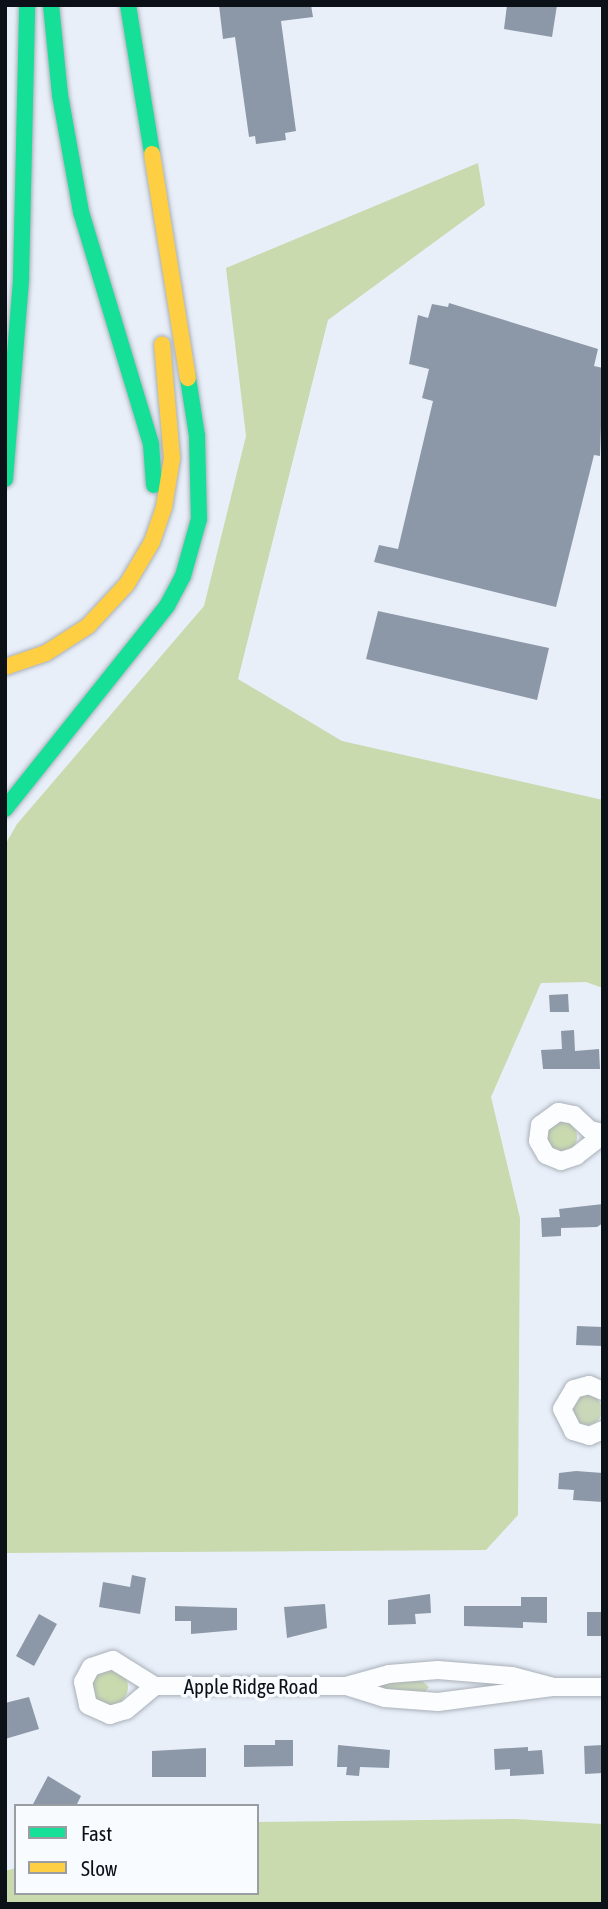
<!DOCTYPE html>
<style>
body{margin:0}
#map{position:relative;width:608px;height:1909px;overflow:hidden;background:#e8eff9;font-family:"Asap Condensed",sans-serif}
div>[style]{position:absolute}
.green>*{inset:0;background:#cad8b9}
.round{border-radius:50%}
.forest>*{inset:0;background:#c9daaf}
.building>*{inset:0;background:#8c98a8}
.roads{filter:drop-shadow(0 0 2px #aab0b8) drop-shadow(0 0 2px #aab0b8)}
.street>*{height:18px;margin:-9px;padding:0 9px;transform-origin:9px;border-radius:9px;background:#fcfdfe}
.fast>*{height:16px;margin:-8px;padding:0 8px;transform-origin:8px;border-radius:8px;background:#16e098}
.slow>*{height:16px;margin:-8px;padding:0 8px;transform-origin:8px;border-radius:8px;background:#ffcf43}
span{translate:-50% -50%;white-space:nowrap;text-align:center;line-height:1.15;-webkit-text-stroke:7px #f8fbff;paint-order:stroke}
.street-label{font-size:21px;color:#0c1017}
.frame{position:absolute;inset:0;border:7px solid #0c1017;pointer-events:none}
.legend{position:absolute;left:14px;top:1804px;width:245px;height:91px;box-sizing:border-box;background:#f8fbff;border:2px solid #9a9da2;margin:0;padding:9px 12px;list-style:none;font-size:21px;color:#0c1017}
.legend li{display:flex;align-items:center;gap:14px;height:35px}
.legend b{width:35px;border:2px solid #9a9da2}
</style>
<div id="map">
<div class="green">
<div class="round" style="left:572px;top:1395px;width:30px;height:30px"></div>
<div style="clip-path:polygon(420px 1679px,429px 1687px,422px 1695px,366px 1686px)"></div>
</div>
<div class="forest">
<div style="clip-path:polygon(478px 163px,485px 205px,328px 320px,238px 679px,342px 741px,603px 800px,603px 988px,586px 982px,541px 983px,491px 1097px,520px 1218px,518px 1515px,486px 1550px,5px 1553px,5px 845px,17px 824px,204px 606px,246px 436px,226px 268px)"></div>
<div class="round" style="left:547px;top:1122px;width:30px;height:30px"></div>
<div class="round" style="left:92px;top:1669px;width:36px;height:36px"></div>
<div style="clip-path:polygon(515px 1819px,603px 1824px,603px 1904px,5px 1904px,5px 1871px,16px 1868px,16px 1893px,257px 1893px,257px 1822px)"></div>
</div>
<div class="building">
<div style="clip-path:polygon(219px 5px,311px 5px,313px 17px,281px 21px,296px 131px,285px 133px,286px 140px,256px 144px,255px 136px,249px 137px,235px 37px,223px 39px)"></div>
<div style="clip-path:polygon(507px 5px,557px 5px,552px 37px,504px 29px)"></div>
<div style="clip-path:polygon(449px 303px,598px 349px,594px 366px,603px 368px,600px 456px,594px 455px,556px 607px,374px 562px,379px 545px,398px 549px,433px 401px,422px 398px,429px 369px,409px 364px,418px 315px,428px 318px,432px 304px,448px 307px)"></div>
<div style="clip-path:polygon(378px 611px,549px 648px,537px 700px,366px 659px)"></div>
<div style="clip-path:polygon(568px 994px,569px 1012px,550px 1012px,549px 995px)"></div>
<div style="clip-path:polygon(574px 1030px,575px 1051px,599px 1049px,600px 1069px,543px 1069px,541px 1050px,562px 1049px,561px 1031px)"></div>
<div style="clip-path:polygon(603px 1204px,603px 1223px,597px 1227px,561px 1228px,561px 1236px,542px 1237px,541px 1218px,560px 1217px,559px 1209px)"></div>
<div style="clip-path:polygon(577px 1326px,603px 1327px,603px 1346px,576px 1345px)"></div>
<div style="clip-path:polygon(576px 1471px,603px 1473px,603px 1502px,573px 1500px,574px 1490px,558px 1489px,559px 1473px)"></div>
<div style="clip-path:polygon(132px 1575px,146px 1578px,140px 1614px,99px 1607px,103px 1582px,130px 1587px)"></div>
<div style="clip-path:polygon(430px 1594px,431px 1613px,415px 1614px,416px 1624px,388px 1625px,388px 1600px)"></div>
<div style="clip-path:polygon(521px 1597px,547px 1597px,547px 1623px,523px 1622px,523px 1628px,464px 1626px,464px 1606px,521px 1606px)"></div>
<div style="clip-path:polygon(325px 1604px,327px 1628px,287px 1638px,284px 1607px)"></div>
<div style="clip-path:polygon(175px 1606px,237px 1608px,237px 1630px,191px 1634px,191px 1621px,175px 1621px)"></div>
<div style="clip-path:polygon(587px 1612px,603px 1612px,603px 1636px,587px 1636px)"></div>
<div style="clip-path:polygon(39px 1614px,57px 1624px,34px 1666px,16px 1656px)"></div>
<div style="clip-path:polygon(29px 1697px,39px 1729px,5px 1739px,5px 1703px)"></div>
<div style="clip-path:polygon(275px 1740px,293px 1740px,293px 1766px,244px 1767px,244px 1745px,275px 1745px)"></div>
<div style="clip-path:polygon(338px 1745px,390px 1750px,389px 1768px,360px 1767px,359px 1776px,346px 1775px,347px 1767px,337px 1767px)"></div>
<div style="clip-path:polygon(603px 1745px,603px 1773px,585px 1774px,584px 1746px)"></div>
<div style="clip-path:polygon(528px 1747px,528px 1751px,542px 1750px,544px 1774px,510px 1776px,510px 1769px,495px 1770px,494px 1749px)"></div>
<div style="clip-path:polygon(206px 1748px,206px 1777px,152px 1777px,152px 1751px)"></div>
<div style="clip-path:polygon(48px 1776px,81px 1796px,76px 1806px,32px 1806px)"></div>
</div>
<div class="roads">
<div class="street">
<div style="left:603px;top:1133px;width:13px;rotate:-167deg"></div>
<div style="left:590px;top:1130px;width:22px;rotate:-137deg"></div>
<div style="left:574px;top:1115px;width:16px;rotate:-169deg"></div>
<div style="left:558px;top:1112px;width:22px;rotate:144deg"></div>
<div style="left:540px;top:1125px;width:16px;rotate:97deg"></div>
<div style="left:538px;top:1141px;width:16px;rotate:60deg"></div>
<div style="left:546px;top:1155px;width:16px;rotate:22deg"></div>
<div style="left:561px;top:1161px;width:16px;rotate:-18deg"></div>
<div style="left:576px;top:1156px;width:34px;rotate:-38deg"></div>
<div style="left:603px;top:1391px;width:15px;rotate:-157deg"></div>
<div style="left:589px;top:1385px;width:16px;rotate:165deg"></div>
<div style="left:574px;top:1389px;width:23px;rotate:121deg"></div>
<div style="left:562px;top:1409px;width:25px;rotate:63deg"></div>
<div style="left:573px;top:1431px;width:17px;rotate:17deg"></div>
<div style="left:589px;top:1436px;width:15px;rotate:-23deg"></div>
<div style="left:113px;top:1660px;width:49px;rotate:31.8deg"></div>
<div style="left:155px;top:1686px;width:38px;rotate:140deg"></div>
<div style="left:126px;top:1710px;width:17px;rotate:163deg"></div>
<div style="left:110px;top:1715px;width:24px;rotate:-156deg"></div>
<div style="left:88px;top:1705px;width:24px;rotate:-102deg"></div>
<div style="left:83px;top:1682px;width:17px;rotate:-62deg"></div>
<div style="left:91px;top:1667px;width:23px;rotate:-18deg"></div>
<div style="left:155px;top:1686px;width:191px"></div>
<div style="left:346px;top:1686px;width:45px;rotate:-15.6deg"></div>
<div style="left:389px;top:1674px;width:49px;rotate:-4.7deg"></div>
<div style="left:438px;top:1670px;width:74px;rotate:4.6deg"></div>
<div style="left:512px;top:1676px;width:43px;rotate:14.7deg"></div>
<div style="left:346px;top:1686px;width:41px;rotate:17.1deg"></div>
<div style="left:385px;top:1698px;width:53px;rotate:4.3deg"></div>
<div style="left:438px;top:1702px;width:117px;rotate:-7.4deg"></div>
<div style="left:554px;top:1687px;width:49px"></div>
</div>
<div class="fast">
<div style="left:51px;top:5px;width:90px;rotate:84.3deg"></div>
<div style="left:60px;top:95px;width:119px;rotate:79.8deg"></div>
<div style="left:81px;top:212px;width:242px;rotate:73.2deg"></div>
<div style="left:151px;top:444px;width:41px;rotate:85.8deg"></div>
<div style="left:128px;top:5px;width:151px;rotate:80.8deg"></div>
<div style="left:5px;top:479px;width:202px;rotate:-85.4deg"></div>
<div style="left:21px;top:278px;width:273px;rotate:-88.7deg"></div>
<div style="left:5px;top:809px;width:260px;rotate:-51.4deg"></div>
<div style="left:167px;top:606px;width:34px;rotate:-62deg"></div>
<div style="left:183px;top:576px;width:59px;rotate:-74.3deg"></div>
<div style="left:199px;top:519px;width:83px;rotate:-91.4deg"></div>
<div style="left:197px;top:436px;width:59px;rotate:-98.8deg"></div>
</div>
<div class="slow">
<div style="left:152px;top:154px;width:227px;rotate:80.9deg"></div>
<div style="left:5px;top:667px;width:43px;rotate:-18.9deg"></div>
<div style="left:46px;top:653px;width:50px;rotate:-32.7deg"></div>
<div style="left:88px;top:626px;width:57px;rotate:-47.1deg"></div>
<div style="left:127px;top:584px;width:49px;rotate:-59.2deg"></div>
<div style="left:152px;top:542px;width:37px;rotate:-71deg"></div>
<div style="left:164px;top:507px;width:50px;rotate:-80.7deg"></div>
<div style="left:172px;top:458px;width:114px;rotate:-95deg"></div>
</div>
</div>
<div class="street-label">
<span style="left:251px;top:1686px">Apple Ridge Road</span>
</div>
<div class="frame"></div>
<ul class="legend">
<li><b style="height:9px;background:#16e098"></b>Fast</li>
<li><b style="height:9px;background:#ffcf43"></b>Slow</li>
</ul>
</div>
